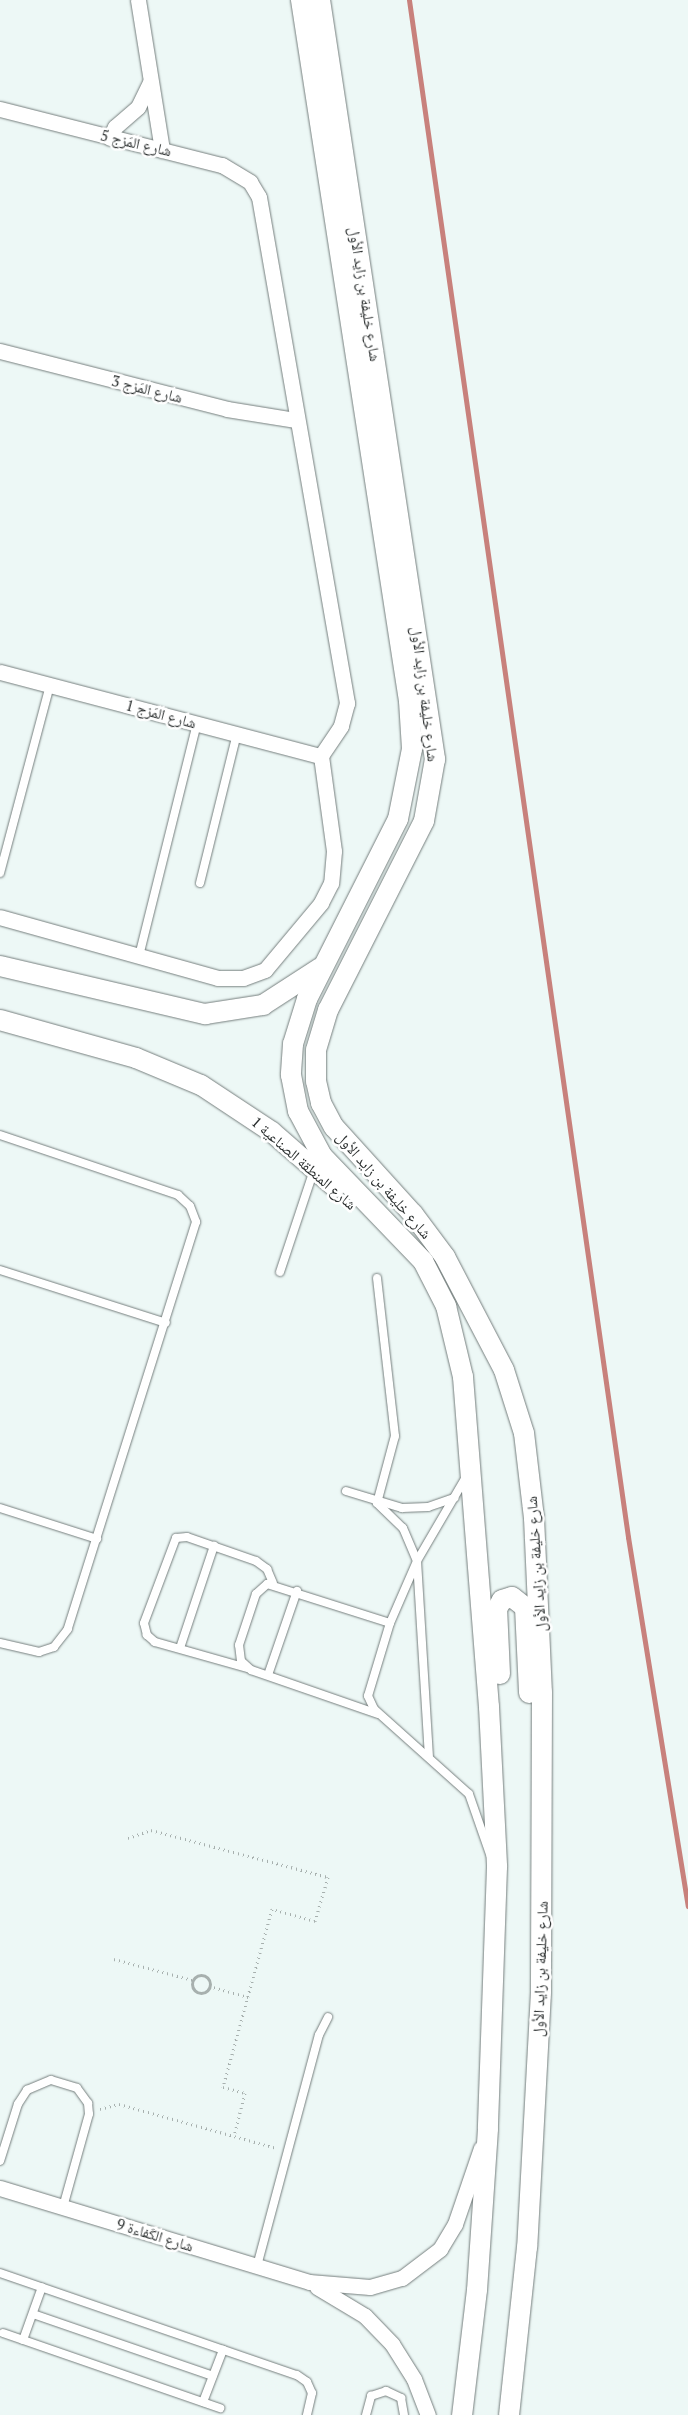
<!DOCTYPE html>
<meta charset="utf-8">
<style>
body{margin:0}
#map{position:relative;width:688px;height:2415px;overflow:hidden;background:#edf8f6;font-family:"PT Serif","Noto Naskh Arabic",serif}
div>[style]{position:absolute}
.stream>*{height:5px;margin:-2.5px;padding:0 2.5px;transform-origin:2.5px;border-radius:2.5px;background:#c8817c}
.path>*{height:3px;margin-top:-1.5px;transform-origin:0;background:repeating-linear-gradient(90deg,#a7b0ae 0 1px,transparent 0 5px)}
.path>.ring{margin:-1.5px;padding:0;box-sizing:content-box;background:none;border:3px solid #a7b0ae;border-radius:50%}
.roads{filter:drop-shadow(0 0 1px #757e7d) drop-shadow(0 0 1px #757e7d)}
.lane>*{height:8px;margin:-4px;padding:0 4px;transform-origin:4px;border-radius:4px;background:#fff}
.street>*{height:15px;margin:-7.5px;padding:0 7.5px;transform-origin:7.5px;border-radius:7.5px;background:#fff}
.secondary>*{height:20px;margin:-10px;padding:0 10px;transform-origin:10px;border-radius:10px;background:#fff}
span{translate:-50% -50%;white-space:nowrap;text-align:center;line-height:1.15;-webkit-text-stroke:5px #fff;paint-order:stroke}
.street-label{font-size:15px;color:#2a2e2e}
</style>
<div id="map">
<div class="stream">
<div style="left:409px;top:0;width:1553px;rotate:81.89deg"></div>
<div style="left:628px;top:1537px;width:374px;rotate:80.8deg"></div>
</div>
<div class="path">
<div style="left:128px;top:1838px;width:24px;rotate:-19deg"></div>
<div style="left:151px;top:1830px;width:183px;rotate:14.9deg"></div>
<div style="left:328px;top:1877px;width:46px;rotate:106.5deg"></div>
<div style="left:315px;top:1921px;width:45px;rotate:-164.4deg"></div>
<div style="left:272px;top:1909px;width:185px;rotate:105.4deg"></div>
<div style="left:223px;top:2087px;width:23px;rotate:15deg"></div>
<div style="left:245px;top:2093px;width:44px;rotate:104.3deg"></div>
<div style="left:114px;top:1959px;width:82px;rotate:14.9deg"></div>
<div class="ring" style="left:192px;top:1975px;width:15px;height:15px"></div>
<div style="left:209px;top:1986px;width:41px;rotate:15.8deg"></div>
<div style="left:100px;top:2109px;width:20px;rotate:-15deg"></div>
<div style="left:119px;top:2104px;width:164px;rotate:15.6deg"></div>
</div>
<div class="roads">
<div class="lane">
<div style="left:0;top:873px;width:195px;rotate:-75.1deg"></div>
<div style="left:200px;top:883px;width:154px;rotate:-76.1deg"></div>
<div style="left:139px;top:956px;width:240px;rotate:-76deg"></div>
<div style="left:0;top:1135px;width:188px;rotate:18.6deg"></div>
<div style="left:178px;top:1195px;width:16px;rotate:43deg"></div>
<div style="left:190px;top:1206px;width:17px;rotate:69deg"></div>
<div style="left:196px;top:1222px;width:427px;rotate:107.5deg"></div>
<div style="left:68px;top:1629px;width:23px;rotate:128deg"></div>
<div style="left:54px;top:1647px;width:16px;rotate:162deg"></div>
<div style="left:39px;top:1652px;width:40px;rotate:-167deg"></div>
<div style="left:0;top:1270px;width:174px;rotate:17.7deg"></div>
<div style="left:280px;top:1272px;width:108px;rotate:-71.6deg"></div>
<div style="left:466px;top:1477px;width:97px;rotate:120.3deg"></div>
<div style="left:417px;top:1561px;width:68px;rotate:113.5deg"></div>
<div style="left:390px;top:1623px;width:76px;rotate:106.8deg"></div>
<div style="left:368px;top:1696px;width:14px;rotate:65deg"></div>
<div style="left:374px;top:1709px;width:127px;rotate:41.8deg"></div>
<div style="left:469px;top:1794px;width:67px;rotate:70.8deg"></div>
<div style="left:346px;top:1491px;width:59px;rotate:16.9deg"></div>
<div style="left:402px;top:1508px;width:26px;rotate:-2deg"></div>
<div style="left:428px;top:1507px;width:28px;rotate:-19deg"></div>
<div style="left:377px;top:1503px;width:36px;rotate:44deg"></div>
<div style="left:403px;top:1528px;width:36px;rotate:67deg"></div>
<div style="left:417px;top:1561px;width:195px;rotate:86.5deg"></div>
<div style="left:377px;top:1503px;width:69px;rotate:-75deg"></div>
<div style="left:395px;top:1436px;width:159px;rotate:-96.5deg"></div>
<div style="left:0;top:1508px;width:102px;rotate:17.7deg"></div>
<div style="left:180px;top:1648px;width:108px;rotate:-71.6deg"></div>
<div style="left:247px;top:1668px;width:96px;rotate:-164.2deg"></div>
<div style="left:155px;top:1642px;width:11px;rotate:-139deg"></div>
<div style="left:147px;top:1635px;width:12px;rotate:-104deg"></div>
<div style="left:144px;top:1623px;width:91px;rotate:-69.4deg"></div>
<div style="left:176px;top:1538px;width:11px;rotate:-5deg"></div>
<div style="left:187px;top:1537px;width:73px;rotate:19.2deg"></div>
<div style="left:256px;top:1561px;width:14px;rotate:36deg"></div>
<div style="left:267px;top:1569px;width:15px;rotate:67deg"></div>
<div style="left:268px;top:1675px;width:89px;rotate:-71deg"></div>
<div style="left:378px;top:1714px;width:134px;rotate:-160.9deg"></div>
<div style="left:251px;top:1670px;width:13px;rotate:-138deg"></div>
<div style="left:241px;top:1661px;width:16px;rotate:-97deg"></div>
<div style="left:239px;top:1645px;width:54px;rotate:-71.6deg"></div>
<div style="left:256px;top:1594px;width:15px;rotate:-42deg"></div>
<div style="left:267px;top:1584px;width:129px;rotate:17.6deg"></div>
<div style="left:0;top:2161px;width:60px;rotate:-72.5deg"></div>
<div style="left:18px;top:2104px;width:17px;rotate:-57deg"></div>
<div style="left:27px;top:2090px;width:26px;rotate:-23deg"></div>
<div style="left:51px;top:2080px;width:27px;rotate:17deg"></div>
<div style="left:77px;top:2088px;width:19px;rotate:54deg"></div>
<div style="left:88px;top:2103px;width:11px;rotate:85deg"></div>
<div style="left:89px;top:2114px;width:97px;rotate:105.6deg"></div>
<div style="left:257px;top:2266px;width:239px;rotate:-75deg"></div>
<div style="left:319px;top:2035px;width:20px;rotate:-63deg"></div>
<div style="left:0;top:2273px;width:314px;rotate:19deg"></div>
<div style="left:297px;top:2375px;width:12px;rotate:35deg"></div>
<div style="left:307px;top:2382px;width:12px;rotate:66deg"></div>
<div style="left:312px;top:2393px;width:23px;rotate:103deg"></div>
<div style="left:33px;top:2314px;width:190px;rotate:19deg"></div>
<div style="left:3px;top:2333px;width:230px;rotate:19.1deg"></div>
<div style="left:23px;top:2340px;width:56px;rotate:-70.3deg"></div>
<div style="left:203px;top:2402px;width:56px;rotate:-69deg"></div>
<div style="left:366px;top:2415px;width:20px;rotate:-75deg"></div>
<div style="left:371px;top:2396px;width:16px;rotate:-18deg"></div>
<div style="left:386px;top:2391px;width:17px;rotate:25deg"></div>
<div style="left:401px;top:2398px;width:17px;rotate:80deg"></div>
</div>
<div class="street">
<div style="left:138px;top:0;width:152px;rotate:80.9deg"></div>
<div style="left:0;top:109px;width:229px;rotate:14.2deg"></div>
<div style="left:222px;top:165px;width:33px;rotate:31deg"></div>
<div style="left:250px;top:182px;width:17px;rotate:59deg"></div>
<div style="left:259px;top:197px;width:514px;rotate:80.13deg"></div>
<div style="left:347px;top:703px;width:24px;rotate:105deg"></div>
<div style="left:341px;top:726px;width:36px;rotate:124deg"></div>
<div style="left:321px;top:756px;width:96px;rotate:82.2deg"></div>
<div style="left:334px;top:851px;width:32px;rotate:95deg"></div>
<div style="left:331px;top:883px;width:22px;rotate:117deg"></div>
<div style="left:321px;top:903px;width:87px;rotate:129.9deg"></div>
<div style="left:265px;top:970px;width:23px;rotate:160deg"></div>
<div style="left:243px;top:978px;width:25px;rotate:180deg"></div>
<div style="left:218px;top:978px;width:226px;rotate:-164.4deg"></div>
<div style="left:110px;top:138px;width:12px;rotate:-66deg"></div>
<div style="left:115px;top:127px;width:30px;rotate:-41deg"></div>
<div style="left:138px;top:107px;width:28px;rotate:-64deg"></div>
<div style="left:0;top:351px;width:234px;rotate:14.3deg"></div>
<div style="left:227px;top:409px;width:70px;rotate:9.1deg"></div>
<div style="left:0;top:672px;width:332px;rotate:14.7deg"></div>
<div style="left:0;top:2188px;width:323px;rotate:16.9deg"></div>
<div style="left:309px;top:2282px;width:61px;rotate:4.7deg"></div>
<div style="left:370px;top:2287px;width:33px;rotate:-16deg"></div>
<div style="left:402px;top:2278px;width:48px;rotate:-37.3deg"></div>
<div style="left:440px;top:2249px;width:29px;rotate:-59deg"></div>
<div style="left:455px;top:2224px;width:80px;rotate:-71.1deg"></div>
<div style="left:317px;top:2287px;width:56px;rotate:31.1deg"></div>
<div style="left:365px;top:2316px;width:39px;rotate:46deg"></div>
<div style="left:392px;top:2344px;width:41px;rotate:57.8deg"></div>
<div style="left:414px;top:2379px;width:39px;rotate:69deg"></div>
</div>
<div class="secondary">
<div style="left:301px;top:0;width:709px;rotate:81.24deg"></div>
<div style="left:409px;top:701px;width:48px;rotate:86.4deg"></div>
<div style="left:412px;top:749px;width:71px;rotate:101.3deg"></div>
<div style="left:398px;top:819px;width:202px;rotate:116.8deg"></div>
<div style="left:307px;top:999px;width:47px;rotate:107.3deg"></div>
<div style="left:293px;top:1044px;width:31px;rotate:94deg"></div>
<div style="left:291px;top:1075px;width:37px;rotate:79deg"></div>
<div style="left:298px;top:1111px;width:51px;rotate:61.9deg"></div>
<div style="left:322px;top:1156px;width:146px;rotate:46.1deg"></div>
<div style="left:423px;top:1261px;width:51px;rotate:62.9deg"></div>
<div style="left:446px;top:1306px;width:73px;rotate:76.5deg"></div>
<div style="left:463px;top:1377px;width:331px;rotate:85.5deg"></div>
<div style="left:489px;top:1707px;width:160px;rotate:87.1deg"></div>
<div style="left:497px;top:1867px;width:262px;rotate:92deg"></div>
<div style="left:488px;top:2129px;width:161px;rotate:93.9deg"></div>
<div style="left:477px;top:2290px;width:126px;rotate:96.8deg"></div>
<div style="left:320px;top:0;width:768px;rotate:81.38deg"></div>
<div style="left:435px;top:759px;width:63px;rotate:100.1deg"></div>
<div style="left:424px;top:821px;width:212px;rotate:116.9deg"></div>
<div style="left:328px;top:1010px;width:42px;rotate:106.7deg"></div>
<div style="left:316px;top:1050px;width:31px;rotate:90deg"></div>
<div style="left:316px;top:1081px;width:23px;rotate:77deg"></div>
<div style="left:321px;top:1103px;width:27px;rotate:62deg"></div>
<div style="left:334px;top:1127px;width:118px;rotate:47.8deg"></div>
<div style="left:413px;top:1214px;width:54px;rotate:53.3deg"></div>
<div style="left:445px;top:1257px;width:127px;rotate:62.4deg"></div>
<div style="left:504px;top:1370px;width:66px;rotate:72.4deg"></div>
<div style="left:524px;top:1433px;width:86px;rotate:83.3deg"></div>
<div style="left:534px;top:1518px;width:174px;rotate:87.4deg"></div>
<div style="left:542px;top:1692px;width:300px;rotate:90.2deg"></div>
<div style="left:541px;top:1992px;width:255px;rotate:93.1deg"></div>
<div style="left:527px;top:2247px;width:169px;rotate:96.1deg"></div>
<div style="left:0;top:966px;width:211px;rotate:13.2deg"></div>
<div style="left:205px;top:1014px;width:59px;rotate:-8.8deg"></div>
<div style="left:263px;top:1005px;width:68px;rotate:-33deg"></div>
<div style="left:0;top:1020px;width:141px;rotate:15.6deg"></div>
<div style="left:136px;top:1058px;width:70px;rotate:22.6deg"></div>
<div style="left:201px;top:1085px;width:85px;rotate:33.5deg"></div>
<div style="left:272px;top:1132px;width:84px;rotate:41.1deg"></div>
<div style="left:500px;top:1674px;width:65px;rotate:-92.6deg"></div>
<div style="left:497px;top:1609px;width:10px;rotate:-61deg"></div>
<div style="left:502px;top:1600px;width:10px;rotate:-17deg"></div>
<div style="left:512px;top:1597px;width:16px;rotate:38deg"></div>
<div style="left:525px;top:1607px;width:86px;rotate:87.3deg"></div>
</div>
</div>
<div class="street-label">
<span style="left:136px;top:143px;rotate:13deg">شارع المَزج 5</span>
<span style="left:365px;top:294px;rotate:81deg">شارع خليفة بن زايد الأول</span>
<span style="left:147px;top:389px;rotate:14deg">شارع المَزج 3</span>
<span style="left:425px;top:694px;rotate:83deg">شارع خليفة بن زايد الأول</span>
<span style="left:161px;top:714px;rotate:15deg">شارع المَزج 1</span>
<span style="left:304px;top:1163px;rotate:41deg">شارع المنطقة الصناعية 1</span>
<span style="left:384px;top:1185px;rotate:49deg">شارع خليفة بن زايد الأول</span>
<span style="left:536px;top:1564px;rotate:-94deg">شارع خليفة بن زايد الأول</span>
<span style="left:540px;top:1969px;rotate:-88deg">شارع خليفة بن زايد الأول</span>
<span style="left:155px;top:2235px;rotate:17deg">شارع الكَفاءة 9</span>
</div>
</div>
